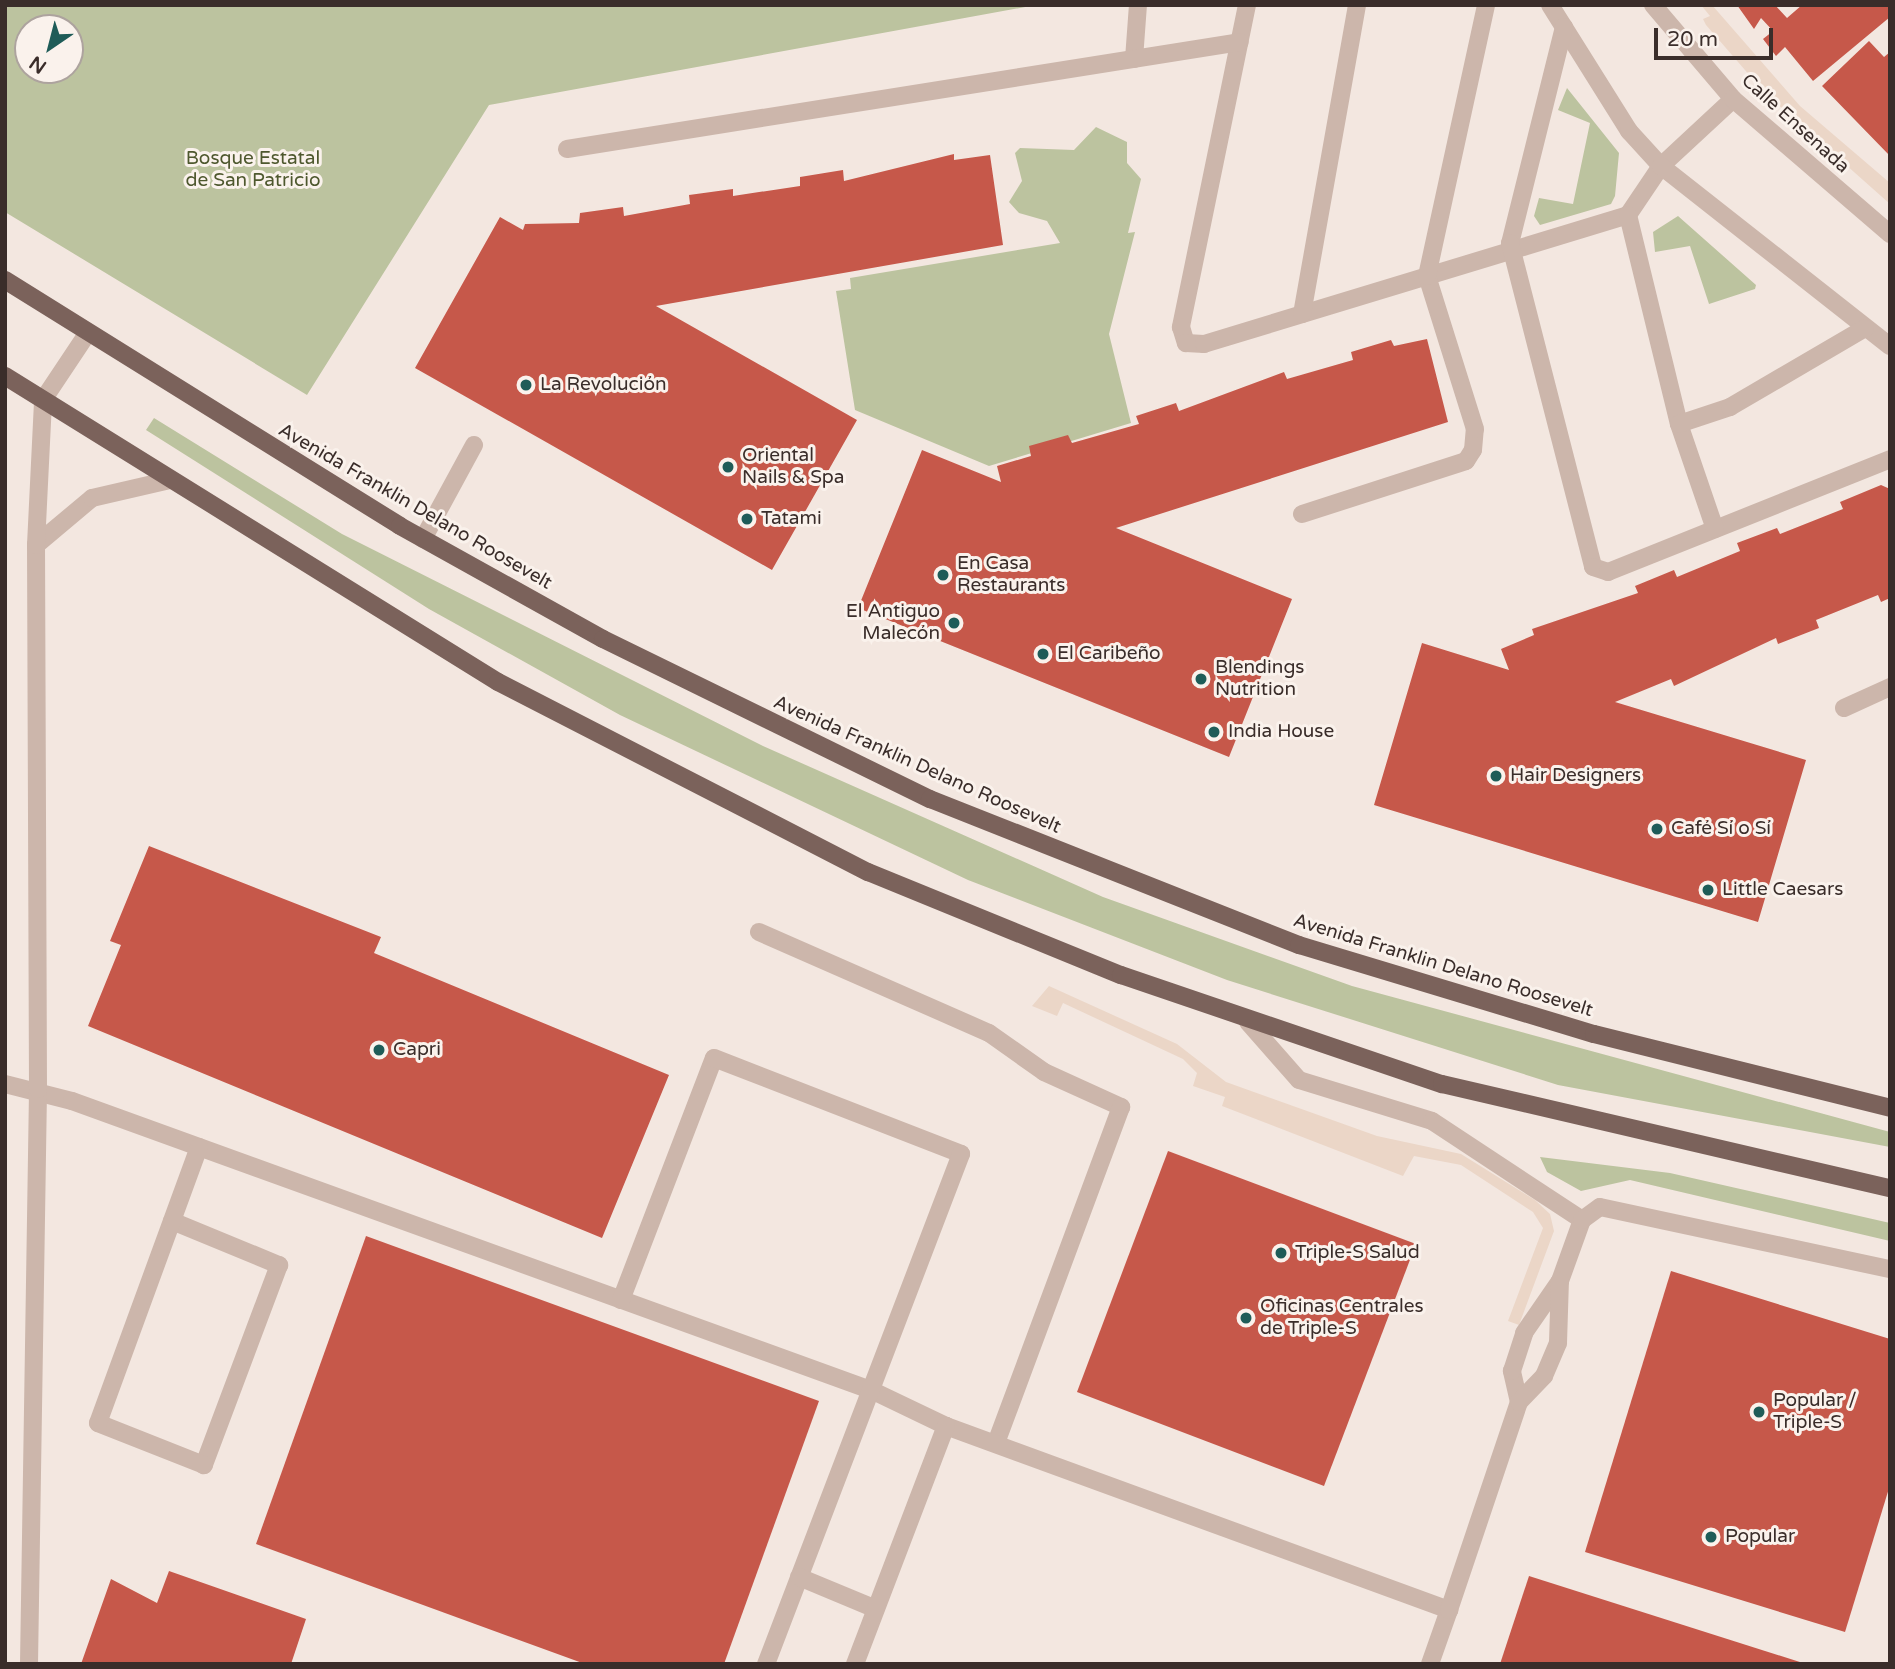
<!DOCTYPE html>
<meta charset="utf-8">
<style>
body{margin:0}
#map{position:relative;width:1895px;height:1669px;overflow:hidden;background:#f3e7e0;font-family:"Varela Round",sans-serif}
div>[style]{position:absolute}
.green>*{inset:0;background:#bcc39f}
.plaza>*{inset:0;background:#ebd6c7}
.building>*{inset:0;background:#c6584a}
.minor>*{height:18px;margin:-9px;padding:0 9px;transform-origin:9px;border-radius:9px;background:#ccb6ab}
.major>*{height:18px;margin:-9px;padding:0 9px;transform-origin:9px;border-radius:9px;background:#7b625b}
.dots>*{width:19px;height:19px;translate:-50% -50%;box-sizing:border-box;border:4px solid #faf2ec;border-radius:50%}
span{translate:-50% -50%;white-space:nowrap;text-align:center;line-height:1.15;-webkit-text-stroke:6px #faf2ec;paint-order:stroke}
.street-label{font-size:19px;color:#3a2d2a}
.park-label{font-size:19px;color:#4e582e}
.poi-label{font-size:19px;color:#3a2d2a}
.left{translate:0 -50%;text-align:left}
.right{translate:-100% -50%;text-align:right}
.frame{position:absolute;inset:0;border:7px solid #3a2d2a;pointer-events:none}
.north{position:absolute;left:14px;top:14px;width:70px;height:70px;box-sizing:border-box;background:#faf2ec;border:2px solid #ada39e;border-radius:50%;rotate:215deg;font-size:19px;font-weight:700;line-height:28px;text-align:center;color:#3a2d2a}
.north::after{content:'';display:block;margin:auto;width:24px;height:32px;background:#1f5c58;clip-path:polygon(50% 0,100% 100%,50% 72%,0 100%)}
.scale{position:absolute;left:1654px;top:28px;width:119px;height:32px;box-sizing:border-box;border:4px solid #3a2d2a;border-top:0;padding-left:9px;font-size:21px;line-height:24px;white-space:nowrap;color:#3a2d2a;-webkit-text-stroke:5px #faf2ec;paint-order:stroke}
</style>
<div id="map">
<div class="green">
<div style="clip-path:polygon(evenodd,5px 5px,1036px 5px,489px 105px,307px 395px,5px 212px,5px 5px,70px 28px,70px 70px,28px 70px,28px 28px,70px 28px)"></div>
<div style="clip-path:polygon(1567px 88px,1619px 153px,1615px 196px,1611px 204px,1540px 225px,1534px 216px,1539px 198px,1573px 204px,1590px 123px,1558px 110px)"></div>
<div style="clip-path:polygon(1096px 127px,1127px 142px,1127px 163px,1141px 179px,1128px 233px,1135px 232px,1109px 334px,1131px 423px,989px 466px,855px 410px,836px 291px,851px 289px,850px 278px,1060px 243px,1047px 221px,1019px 213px,1009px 202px,1022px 181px,1015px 153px,1020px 148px,1074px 150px)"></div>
<div style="clip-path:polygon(1678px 216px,1756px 285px,1755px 289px,1709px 304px,1690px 246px,1655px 252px,1653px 232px)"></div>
<div style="clip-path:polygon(154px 418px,342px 534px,763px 746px,1103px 897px,1352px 986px,1890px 1132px,1890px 1147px,1558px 1085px,1227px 980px,968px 880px,620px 715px,429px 609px,146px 430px)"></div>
<div style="clip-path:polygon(1540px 1157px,1670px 1173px,1890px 1223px,1890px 1241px,1630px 1180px,1581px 1191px,1547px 1172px)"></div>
</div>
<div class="plaza">
<div style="clip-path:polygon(1701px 5px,1712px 5px,1800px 106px,1890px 183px,1890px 204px,1764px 92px,1706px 25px,1703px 19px,1710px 16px)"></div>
<div style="clip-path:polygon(1049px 986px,1177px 1044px,1226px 1082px,1377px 1136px,1461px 1154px,1535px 1200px,1550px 1214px,1554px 1231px,1519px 1325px,1508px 1321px,1543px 1228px,1533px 1212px,1461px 1165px,1414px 1156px,1403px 1176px,1222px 1106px,1225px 1097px,1193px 1086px,1197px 1073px,1183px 1059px,1063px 1003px,1057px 1016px,1032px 1006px)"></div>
</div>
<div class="building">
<div style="clip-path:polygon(1737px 5px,1775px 5px,1787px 18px,1802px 5px,1890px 5px,1890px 17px,1813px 81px,1785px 47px,1776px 56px,1763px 39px,1773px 31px,1761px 18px,1754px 29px)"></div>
<div style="clip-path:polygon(1869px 41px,1884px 57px,1890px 52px,1890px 156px,1822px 86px)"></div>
<div style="clip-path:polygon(954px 154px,954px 160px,990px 155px,1003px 245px,656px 306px,857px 420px,772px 570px,415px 368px,500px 217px,523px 230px,525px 224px,579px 223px,580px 213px,623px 207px,624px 216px,690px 204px,689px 195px,733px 189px,733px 196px,800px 186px,800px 177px,843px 170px,844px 181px)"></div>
<div style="clip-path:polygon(1427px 339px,1448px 422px,1116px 528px,1292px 599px,1229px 757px,858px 608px,922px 450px,1001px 482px,997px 466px,1031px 456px,1029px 446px,1068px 435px,1072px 443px,1139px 424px,1136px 416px,1176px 403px,1179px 411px,1284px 372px,1287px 379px,1353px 360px,1351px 352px,1391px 340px,1394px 346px)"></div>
<div style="clip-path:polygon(1881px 485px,1890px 489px,1890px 598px,1881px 602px,1878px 595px,1816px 620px,1819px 628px,1778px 644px,1776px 638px,1674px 686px,1671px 679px,1615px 702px,1806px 760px,1758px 922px,1374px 805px,1422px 643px,1509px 670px,1501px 649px,1534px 635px,1532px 629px,1638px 593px,1635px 586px,1674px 570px,1677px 577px,1740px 551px,1737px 543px,1777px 528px,1780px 534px,1843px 509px,1840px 502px)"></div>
<div style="clip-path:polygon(149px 846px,381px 937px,374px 953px,669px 1075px,602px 1238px,88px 1026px,121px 945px,110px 941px)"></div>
<div style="clip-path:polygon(1168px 1151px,1416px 1244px,1324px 1486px,1077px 1392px)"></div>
<div style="clip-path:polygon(366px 1236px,819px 1401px,724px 1664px,585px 1664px,256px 1544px)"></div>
<div style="clip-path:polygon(1671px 1271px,1890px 1339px,1890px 1485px,1845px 1632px,1585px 1552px)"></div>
<div style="clip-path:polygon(169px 1571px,306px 1619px,291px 1664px,81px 1664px,111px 1579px,157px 1603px)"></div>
<div style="clip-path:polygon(1529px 1576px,1803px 1663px,1803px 1664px,1500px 1664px)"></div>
</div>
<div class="minor">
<div style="left:1247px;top:5px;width:329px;rotate:101.6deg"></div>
<div style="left:1181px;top:327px;width:17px;rotate:73deg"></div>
<div style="left:1186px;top:343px;width:18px;rotate:3deg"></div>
<div style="left:1204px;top:344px;width:443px;rotate:-16.9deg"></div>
<div style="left:1628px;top:215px;width:59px;rotate:-56deg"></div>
<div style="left:1661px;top:166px;width:98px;rotate:-42.9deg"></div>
<div style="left:1550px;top:5px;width:149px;rotate:57.9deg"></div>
<div style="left:1629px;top:131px;width:47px;rotate:47.6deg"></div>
<div style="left:1661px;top:166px;width:291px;rotate:38.2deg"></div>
<div style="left:1653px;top:5px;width:123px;rotate:49.6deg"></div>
<div style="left:1733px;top:99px;width:207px;rotate:40.7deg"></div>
<div style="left:1564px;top:27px;width:223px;rotate:104deg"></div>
<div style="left:1510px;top:243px;width:334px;rotate:75.6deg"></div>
<div style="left:1593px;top:567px;width:16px;rotate:18deg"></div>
<div style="left:1608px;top:572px;width:304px;rotate:-21.8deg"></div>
<div style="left:1134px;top:59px;width:54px;rotate:-85.8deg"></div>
<div style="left:567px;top:149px;width:681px;rotate:-9.03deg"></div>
<div style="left:1628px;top:215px;width:215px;rotate:76.3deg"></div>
<div style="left:1679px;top:424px;width:111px;rotate:71.1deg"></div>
<div style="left:1302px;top:314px;width:314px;rotate:-79.9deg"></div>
<div style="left:1679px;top:424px;width:54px;rotate:-18.4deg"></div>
<div style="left:1730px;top:407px;width:156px;rotate:-30.3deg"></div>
<div style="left:1302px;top:514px;width:172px;rotate:-17.9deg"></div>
<div style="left:1466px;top:461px;width:13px;rotate:-58deg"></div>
<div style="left:1473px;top:450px;width:21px;rotate:-85deg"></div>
<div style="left:1475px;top:429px;width:160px;rotate:-107.4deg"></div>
<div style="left:1427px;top:276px;width:277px;rotate:-77.7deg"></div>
<div style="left:423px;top:539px;width:107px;rotate:-61.5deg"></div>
<div style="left:36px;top:545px;width:73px;rotate:-40deg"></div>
<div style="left:92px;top:498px;width:80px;rotate:-13deg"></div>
<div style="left:1844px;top:708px;width:51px;rotate:-24.5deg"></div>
<div style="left:759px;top:932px;width:251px;rotate:23.7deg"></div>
<div style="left:989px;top:1033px;width:67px;rotate:35.3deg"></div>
<div style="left:1044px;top:1072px;width:85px;rotate:24.4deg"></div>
<div style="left:1121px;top:1107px;width:359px;rotate:110.4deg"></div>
<div style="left:1248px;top:1022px;width:77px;rotate:48.7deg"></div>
<div style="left:1299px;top:1080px;width:139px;rotate:17.1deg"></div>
<div style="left:1432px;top:1121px;width:180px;rotate:33.4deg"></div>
<div style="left:5px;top:1084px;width:69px;rotate:14.2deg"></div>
<div style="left:72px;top:1101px;width:850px;rotate:19.89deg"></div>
<div style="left:871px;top:1390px;width:83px;rotate:25.6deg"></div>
<div style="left:946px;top:1426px;width:536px;rotate:20.09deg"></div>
<div style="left:1449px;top:1610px;width:57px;rotate:109.4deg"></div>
<div style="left:172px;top:1221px;width:116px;rotate:22.4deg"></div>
<div style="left:279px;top:1265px;width:214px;rotate:110.6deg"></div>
<div style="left:204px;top:1465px;width:114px;rotate:-158.4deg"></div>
<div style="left:98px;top:1423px;width:294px;rotate:-69.9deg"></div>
<div style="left:621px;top:1300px;width:259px;rotate:-69deg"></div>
<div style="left:714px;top:1058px;width:265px;rotate:21.2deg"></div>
<div style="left:961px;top:1154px;width:546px;rotate:110.92deg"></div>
<div style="left:1519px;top:1402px;width:32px;rotate:-103deg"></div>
<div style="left:1512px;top:1371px;width:40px;rotate:-72deg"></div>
<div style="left:1524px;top:1333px;width:63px;rotate:-55.3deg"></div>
<div style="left:1560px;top:1281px;width:65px;rotate:-70.2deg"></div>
<div style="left:1582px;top:1220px;width:22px;rotate:-36deg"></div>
<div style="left:1600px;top:1207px;width:297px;rotate:12.1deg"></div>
<div style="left:799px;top:1577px;width:83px;rotate:22.6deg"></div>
<div style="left:1449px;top:1610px;width:219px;rotate:-71.4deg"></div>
<div style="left:1519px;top:1402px;width:36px;rotate:-46deg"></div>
<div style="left:1544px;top:1376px;width:36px;rotate:-67deg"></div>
<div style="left:1558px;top:1343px;width:62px;rotate:-88.2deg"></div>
<div style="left:29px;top:1664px;width:575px;rotate:-89.1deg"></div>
<div style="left:38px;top:1089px;width:544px;rotate:-90.21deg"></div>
<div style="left:36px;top:545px;width:145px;rotate:-87.2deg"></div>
<div style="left:43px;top:400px;width:79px;rotate:-56.3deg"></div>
<div style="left:855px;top:1664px;width:255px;rotate:-69.1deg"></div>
</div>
<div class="major">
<div style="left:5px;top:280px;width:465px;rotate:31.9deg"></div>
<div style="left:400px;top:526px;width:232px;rotate:29.1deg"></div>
<div style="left:603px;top:639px;width:364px;rotate:26.1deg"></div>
<div style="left:930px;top:799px;width:397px;rotate:21.6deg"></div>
<div style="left:1299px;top:945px;width:308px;rotate:16.8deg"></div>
<div style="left:1594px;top:1034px;width:305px;rotate:14deg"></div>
<div style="left:5px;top:376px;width:580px;rotate:31.83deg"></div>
<div style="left:498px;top:682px;width:416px;rotate:27.2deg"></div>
<div style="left:868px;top:872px;width:273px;rotate:22.2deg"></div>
<div style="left:1121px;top:975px;width:339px;rotate:18.8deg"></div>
<div style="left:1442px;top:1084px;width:460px;rotate:13.1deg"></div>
</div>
<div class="dots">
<div style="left:526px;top:385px;background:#1f5c58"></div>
<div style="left:728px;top:467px;background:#1f5c58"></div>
<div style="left:747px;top:519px;background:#1f5c58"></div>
<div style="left:943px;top:575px;background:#1f5c58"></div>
<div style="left:954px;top:623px;background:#1f5c58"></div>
<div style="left:1043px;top:654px;background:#1f5c58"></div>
<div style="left:1201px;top:679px;background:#1f5c58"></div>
<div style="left:1214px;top:732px;background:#1f5c58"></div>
<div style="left:1496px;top:776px;background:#1f5c58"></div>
<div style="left:1657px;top:829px;background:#1f5c58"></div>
<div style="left:1708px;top:890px;background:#1f5c58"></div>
<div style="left:379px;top:1050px;background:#1f5c58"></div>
<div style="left:1281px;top:1253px;background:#1f5c58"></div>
<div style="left:1246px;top:1318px;background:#1f5c58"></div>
<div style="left:1759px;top:1412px;background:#1f5c58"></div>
<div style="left:1711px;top:1537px;background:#1f5c58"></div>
</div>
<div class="street-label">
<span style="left:1795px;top:124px;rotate:42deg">Calle Ensenada</span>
<span style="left:415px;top:507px;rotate:30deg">Avenida Franklin Delano Roosevelt</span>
<span style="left:917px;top:765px;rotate:24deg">Avenida Franklin Delano Roosevelt</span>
<span style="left:1443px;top:966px;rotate:17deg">Avenida Franklin Delano Roosevelt</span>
</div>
<div class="park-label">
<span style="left:253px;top:170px">Bosque Estatal<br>de San Patricio</span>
</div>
<div class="poi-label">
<span class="left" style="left:540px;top:385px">La Revolución</span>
<span class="left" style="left:742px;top:467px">Oriental<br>Nails &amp; Spa</span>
<span class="left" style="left:761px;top:519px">Tatami</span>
<span class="left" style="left:957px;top:575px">En Casa<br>Restaurants</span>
<span class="right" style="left:940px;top:623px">El Antiguo<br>Malecón</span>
<span class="left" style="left:1057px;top:654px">El Caribeño</span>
<span class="left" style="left:1215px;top:679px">Blendings<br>Nutrition</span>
<span class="left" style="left:1228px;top:732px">India House</span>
<span class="left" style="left:1510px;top:776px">Hair Designers</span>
<span class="left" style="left:1671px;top:829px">Café Sí o Sí</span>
<span class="left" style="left:1722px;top:890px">Little Caesars</span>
<span class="left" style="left:393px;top:1050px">Capri</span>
<span class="left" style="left:1295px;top:1253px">Triple-S Salud</span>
<span class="left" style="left:1260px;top:1318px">Oficinas Centrales<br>de Triple-S</span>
<span class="left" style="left:1773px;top:1412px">Popular /<br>Triple-S</span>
<span class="left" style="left:1725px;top:1537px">Popular</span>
</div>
<div class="frame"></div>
<div class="north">N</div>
<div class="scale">20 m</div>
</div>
